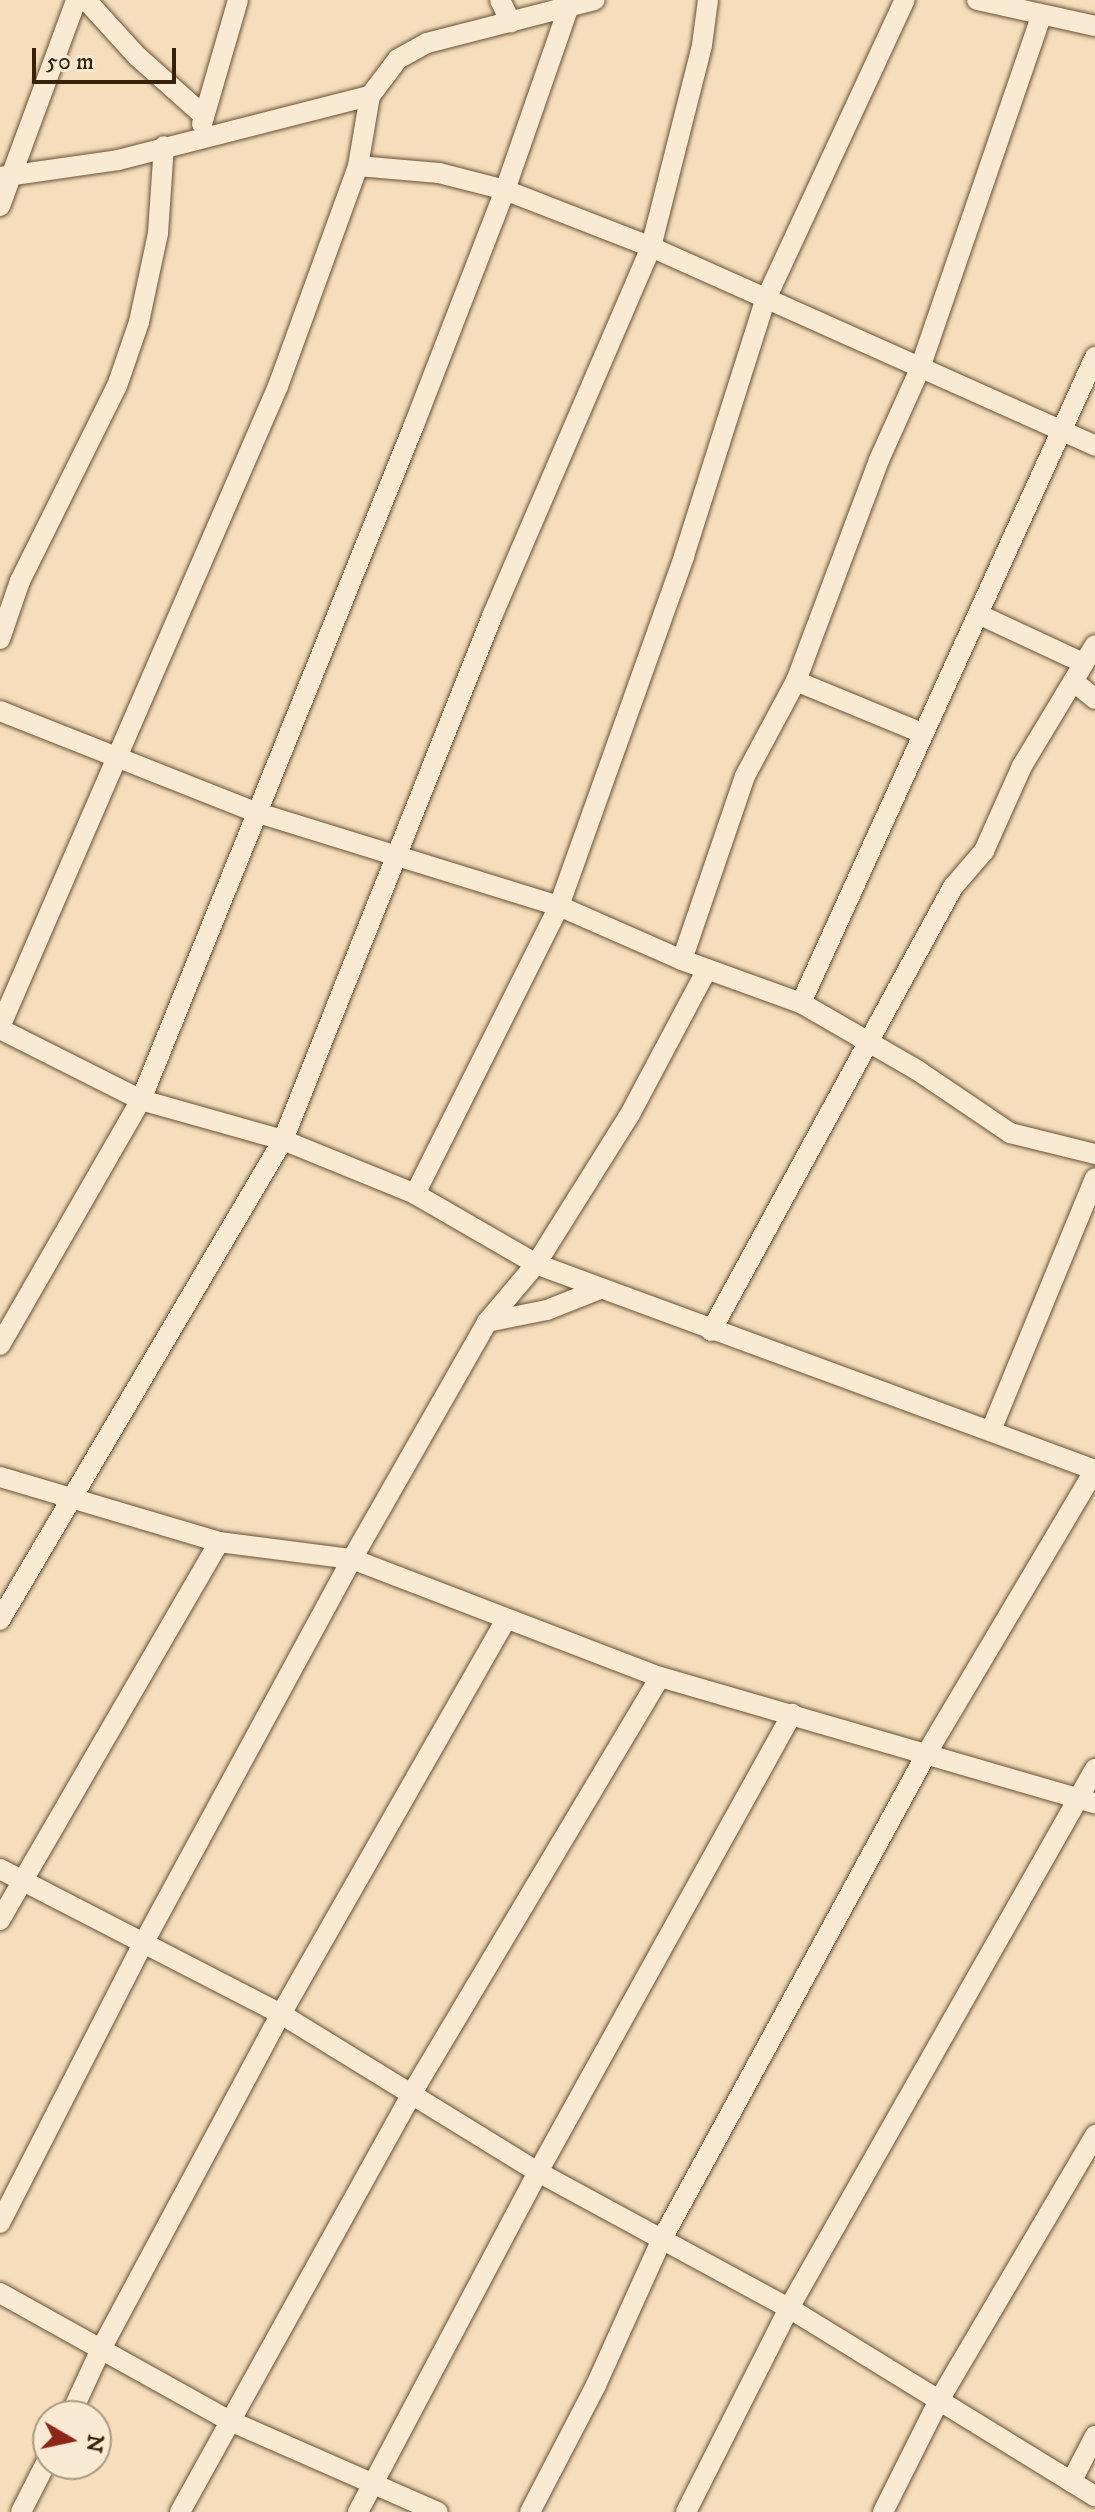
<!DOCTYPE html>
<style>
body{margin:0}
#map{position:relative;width:1095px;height:2512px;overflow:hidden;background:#f6debc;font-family:"IM FELL DW Pica",serif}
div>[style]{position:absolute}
.roads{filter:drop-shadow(0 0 2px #665136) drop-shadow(0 0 2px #665136)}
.minor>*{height:20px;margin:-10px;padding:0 10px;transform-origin:10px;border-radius:10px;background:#f9ead3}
span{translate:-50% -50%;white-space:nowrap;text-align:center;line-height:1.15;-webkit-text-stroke:6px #f9ead3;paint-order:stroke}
.north{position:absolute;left:32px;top:2400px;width:80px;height:80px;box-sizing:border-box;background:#f9ead3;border:2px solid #ab9a82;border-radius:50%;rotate:99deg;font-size:22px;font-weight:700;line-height:32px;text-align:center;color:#362209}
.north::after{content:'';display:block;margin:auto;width:28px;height:36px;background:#8f2418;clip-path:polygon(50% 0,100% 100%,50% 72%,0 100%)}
.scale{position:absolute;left:32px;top:48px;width:144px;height:36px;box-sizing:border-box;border:4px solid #362209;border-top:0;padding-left:10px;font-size:24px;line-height:28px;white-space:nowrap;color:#362209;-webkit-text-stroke:6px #f9ead3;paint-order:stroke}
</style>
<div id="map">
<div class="roads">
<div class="minor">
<div style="left:86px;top:0;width:76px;rotate:47.7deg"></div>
<div style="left:137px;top:56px;width:90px;rotate:41.8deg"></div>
<div style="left:500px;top:0;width:25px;rotate:64deg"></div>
<div style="left:977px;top:0;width:121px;rotate:12.4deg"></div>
<div style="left:202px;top:124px;width:129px;rotate:-73.8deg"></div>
<div style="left:358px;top:166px;width:81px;rotate:4.9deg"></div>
<div style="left:439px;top:173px;width:68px;rotate:14.4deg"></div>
<div style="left:505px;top:190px;width:157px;rotate:21.3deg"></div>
<div style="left:651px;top:247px;width:487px;rotate:24.1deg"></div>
<div style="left:0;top:177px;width:119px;rotate:-8.2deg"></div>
<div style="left:118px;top:160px;width:260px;rotate:-14.3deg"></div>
<div style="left:370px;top:96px;width:46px;rotate:-52.9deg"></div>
<div style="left:398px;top:59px;width:33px;rotate:-29deg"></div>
<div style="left:427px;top:43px;width:173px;rotate:-14.4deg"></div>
<div style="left:0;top:206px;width:220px;rotate:-69.7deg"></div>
<div style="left:978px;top:614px;width:116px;rotate:25deg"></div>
<div style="left:0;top:639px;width:61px;rotate:-71deg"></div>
<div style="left:20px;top:581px;width:218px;rotate:-63.6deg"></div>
<div style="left:117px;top:386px;width:68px;rotate:-71deg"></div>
<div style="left:139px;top:322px;width:91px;rotate:-77.9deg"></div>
<div style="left:158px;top:233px;width:87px;rotate:-86.1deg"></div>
<div style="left:796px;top:681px;width:136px;rotate:22.4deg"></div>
<div style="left:1073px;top:681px;width:28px;rotate:39deg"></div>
<div style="left:0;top:711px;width:274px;rotate:21.6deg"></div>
<div style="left:255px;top:812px;width:318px;rotate:17.2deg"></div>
<div style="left:559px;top:906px;width:134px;rotate:23.7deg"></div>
<div style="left:682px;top:960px;width:127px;rotate:19.9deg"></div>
<div style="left:801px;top:1003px;width:134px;rotate:30deg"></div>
<div style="left:917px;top:1070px;width:112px;rotate:34.1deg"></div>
<div style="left:1010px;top:1133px;width:88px;rotate:13.9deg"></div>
<div style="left:682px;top:960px;width:194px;rotate:-71.1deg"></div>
<div style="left:745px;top:776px;width:108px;rotate:-61.8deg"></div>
<div style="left:796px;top:681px;width:236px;rotate:-69.4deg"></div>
<div style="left:879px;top:460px;width:98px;rotate:-65.8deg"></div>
<div style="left:919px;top:371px;width:375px;rotate:-71deg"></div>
<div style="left:801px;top:1003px;width:710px;rotate:-65.53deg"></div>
<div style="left:0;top:1027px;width:699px;rotate:-66.55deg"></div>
<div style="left:278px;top:386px;width:234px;rotate:-70deg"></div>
<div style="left:358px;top:166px;width:71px;rotate:-80.3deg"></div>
<div style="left:0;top:1029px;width:158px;rotate:26.7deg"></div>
<div style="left:141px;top:1100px;width:148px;rotate:15.7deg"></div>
<div style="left:283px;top:1140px;width:143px;rotate:22.2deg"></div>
<div style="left:415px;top:1194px;width:140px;rotate:30deg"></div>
<div style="left:536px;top:1264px;width:596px;rotate:20.23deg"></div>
<div style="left:415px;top:1194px;width:322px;rotate:-63.4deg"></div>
<div style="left:559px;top:906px;width:372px;rotate:-70.3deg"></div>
<div style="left:684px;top:556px;width:268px;rotate:-72.4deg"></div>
<div style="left:765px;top:301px;width:332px;rotate:-65.1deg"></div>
<div style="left:487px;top:1322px;width:61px;rotate:-11.3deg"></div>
<div style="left:547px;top:1310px;width:57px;rotate:-21.6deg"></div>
<div style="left:711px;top:1331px;width:506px;rotate:-61.41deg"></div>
<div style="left:953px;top:887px;width:48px;rotate:-49.3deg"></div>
<div style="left:984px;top:851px;width:93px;rotate:-65.9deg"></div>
<div style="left:1022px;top:766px;width:141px;rotate:-58.9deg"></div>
<div style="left:0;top:1345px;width:283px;rotate:-60.1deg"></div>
<div style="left:141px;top:1100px;width:728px;rotate:-67.98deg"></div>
<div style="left:414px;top:425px;width:252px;rotate:-68.8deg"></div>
<div style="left:505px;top:190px;width:201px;rotate:-70.8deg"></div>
<div style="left:992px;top:1428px;width:270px;rotate:-67.6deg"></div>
<div style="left:0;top:1477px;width:228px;rotate:16.5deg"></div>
<div style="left:219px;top:1542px;width:134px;rotate:7.3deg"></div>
<div style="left:352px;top:1559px;width:330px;rotate:21deg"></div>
<div style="left:660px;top:1677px;width:453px;rotate:16.2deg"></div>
<div style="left:0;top:1620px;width:557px;rotate:-59.48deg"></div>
<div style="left:283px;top:1140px;width:566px;rotate:-68.24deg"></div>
<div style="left:493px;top:614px;width:400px;rotate:-66.7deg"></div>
<div style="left:651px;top:247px;width:208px;rotate:-75.8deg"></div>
<div style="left:702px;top:45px;width:45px;rotate:-82.4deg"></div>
<div style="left:0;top:1869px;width:316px;rotate:27.3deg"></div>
<div style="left:281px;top:2014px;width:302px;rotate:31.6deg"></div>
<div style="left:538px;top:2172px;width:285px;rotate:28.5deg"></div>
<div style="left:789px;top:2308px;width:359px;rotate:31.6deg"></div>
<div style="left:0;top:1920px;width:437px;rotate:-59.9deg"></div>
<div style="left:0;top:2223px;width:316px;rotate:-62.9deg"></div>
<div style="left:144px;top:1942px;width:436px;rotate:-61.5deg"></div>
<div style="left:352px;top:1559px;width:273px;rotate:-60.3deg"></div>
<div style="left:487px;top:1322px;width:76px;rotate:-49.8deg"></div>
<div style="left:536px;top:1264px;width:175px;rotate:-57.9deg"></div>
<div style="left:629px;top:1116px;width:166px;rotate:-62deg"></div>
<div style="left:0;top:2293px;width:261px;rotate:29.1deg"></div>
<div style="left:228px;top:2420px;width:229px;rotate:23.7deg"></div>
<div style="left:70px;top:2416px;width:74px;rotate:-65.2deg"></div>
<div style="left:101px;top:2349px;width:380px;rotate:-61.8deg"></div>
<div style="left:281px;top:2014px;width:454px;rotate:-60.3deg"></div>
<div style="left:1071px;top:2482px;width:52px;rotate:-62.4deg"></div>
<div style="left:21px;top:2512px;width:59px;rotate:-63deg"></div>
<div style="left:180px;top:2512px;width:479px;rotate:-61deg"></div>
<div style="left:412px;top:2093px;width:484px;rotate:-59.2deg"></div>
<div style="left:358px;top:2512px;width:385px;rotate:-62.1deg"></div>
<div style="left:538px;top:2172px;width:524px;rotate:-60.99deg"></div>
<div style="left:530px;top:2512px;width:143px;rotate:-62.5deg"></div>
<div style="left:596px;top:2385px;width:160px;rotate:-65.7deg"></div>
<div style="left:662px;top:2239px;width:556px;rotate:-61.41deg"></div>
<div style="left:928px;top:1751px;width:327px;rotate:-59.3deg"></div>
<div style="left:686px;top:2512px;width:229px;rotate:-63.2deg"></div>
<div style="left:789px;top:2308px;width:620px;rotate:-60.42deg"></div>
<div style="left:883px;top:2512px;width:123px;rotate:-63.4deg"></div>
<div style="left:938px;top:2402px;width:310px;rotate:-59.5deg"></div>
</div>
</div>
<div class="north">N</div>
<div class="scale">50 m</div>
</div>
